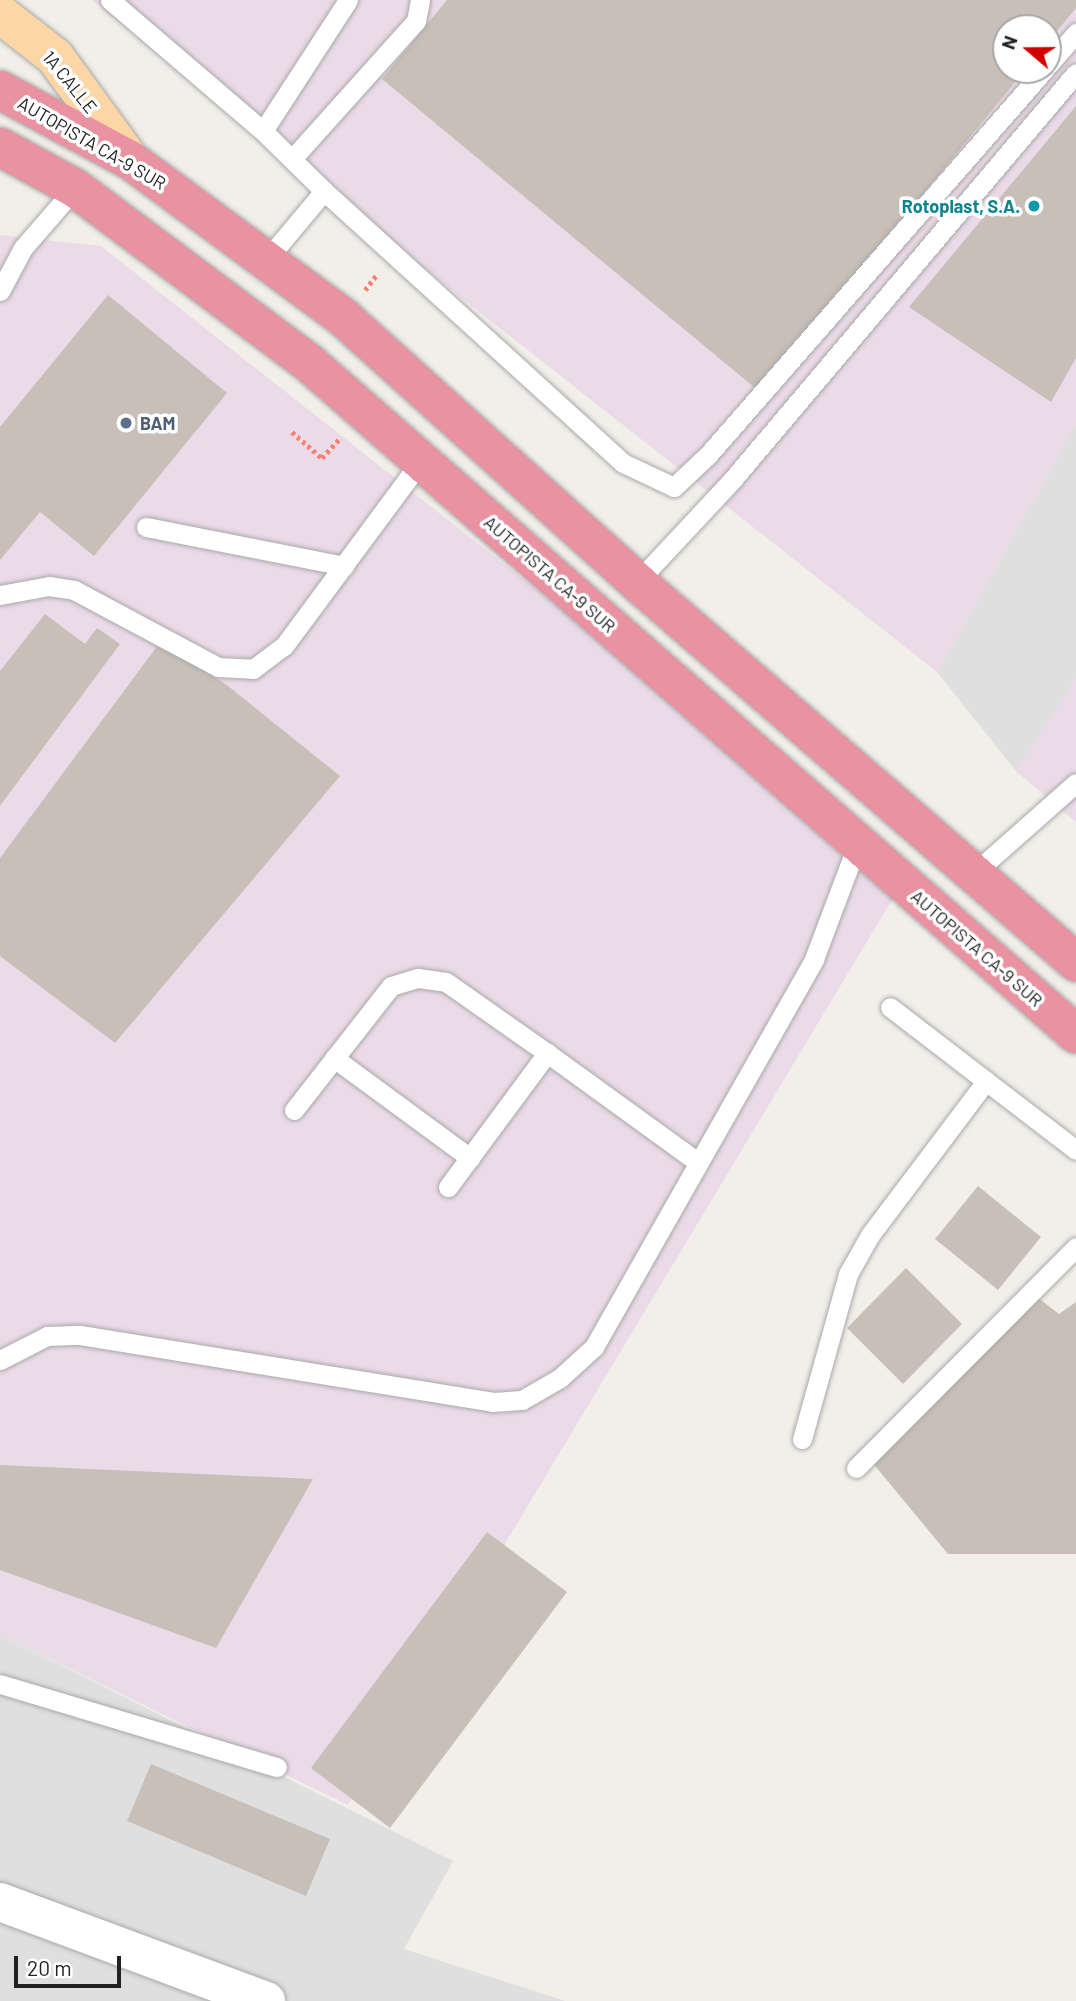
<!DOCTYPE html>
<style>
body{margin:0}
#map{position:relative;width:1076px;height:2001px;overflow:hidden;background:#f2efe9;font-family:Barlow,sans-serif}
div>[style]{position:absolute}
.residential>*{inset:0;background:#e0dfdf}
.industrial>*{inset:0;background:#ebdbe8}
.building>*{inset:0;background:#c7bfb8}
.path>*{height:4.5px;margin-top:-2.25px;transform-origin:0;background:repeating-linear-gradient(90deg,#fa8072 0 3.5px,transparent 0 7px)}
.roads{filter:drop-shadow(0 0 2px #a9a9a9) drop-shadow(0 0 2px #a9a9a9)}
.lane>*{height:19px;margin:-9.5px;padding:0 9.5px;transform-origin:9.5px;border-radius:9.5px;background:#fff}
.street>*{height:38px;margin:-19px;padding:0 19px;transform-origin:19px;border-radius:19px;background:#fff}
.primary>*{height:38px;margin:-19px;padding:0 19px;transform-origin:19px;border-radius:19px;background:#fcd6a4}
.highway>*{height:38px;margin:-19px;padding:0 19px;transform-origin:19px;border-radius:19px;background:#e892a2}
.dots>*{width:19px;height:19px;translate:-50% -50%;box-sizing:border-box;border:4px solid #fff;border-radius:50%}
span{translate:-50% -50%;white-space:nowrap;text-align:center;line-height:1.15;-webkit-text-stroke:7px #fff;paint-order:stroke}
.street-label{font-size:18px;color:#222}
.culture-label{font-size:18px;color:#0d838f;font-weight:700}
.right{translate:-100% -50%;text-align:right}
.service-label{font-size:18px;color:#4e5e75;font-weight:700}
.left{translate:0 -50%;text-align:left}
.north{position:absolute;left:992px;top:14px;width:70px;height:70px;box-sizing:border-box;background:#fff;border:2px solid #a7a7a7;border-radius:50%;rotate:290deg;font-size:19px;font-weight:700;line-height:28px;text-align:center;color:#222}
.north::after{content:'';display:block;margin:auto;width:24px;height:32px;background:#d40000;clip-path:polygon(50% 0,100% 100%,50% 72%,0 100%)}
.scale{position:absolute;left:14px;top:1956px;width:107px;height:32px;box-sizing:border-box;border:4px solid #222;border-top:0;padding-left:9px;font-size:21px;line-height:24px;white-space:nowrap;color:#222;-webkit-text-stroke:5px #fff;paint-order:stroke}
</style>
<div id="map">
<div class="residential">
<div style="clip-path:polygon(1076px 423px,1076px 822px,1016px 771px,937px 672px)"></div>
<div style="clip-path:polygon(0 1635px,453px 1861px,404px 1949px,565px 2001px,0 2001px)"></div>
</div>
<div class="industrial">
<div style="clip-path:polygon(evenodd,92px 0,1076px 0,1076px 423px,937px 672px,266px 144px,92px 0,1006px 28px,1048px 28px,1048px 70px,1006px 70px,1006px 28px)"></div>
<div style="clip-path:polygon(0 235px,101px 246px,904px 880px,348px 1805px,0 1635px)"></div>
<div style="clip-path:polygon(1076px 679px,1076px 822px,1016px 771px)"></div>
</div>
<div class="building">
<div style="clip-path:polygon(447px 0,1076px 0,1076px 8px,1048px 42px,1048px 28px,1006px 28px,1006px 70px,1025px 70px,760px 392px,382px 79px)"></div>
<div style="clip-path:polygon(1076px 106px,1076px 358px,1051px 402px,909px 307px)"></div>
<div style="clip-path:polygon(108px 295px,227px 393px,94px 556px,40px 512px,0 560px,0 427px)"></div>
<div style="clip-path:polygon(45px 614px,85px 644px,97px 628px,120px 644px,0 806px,0 671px)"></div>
<div style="clip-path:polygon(161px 641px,228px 686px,340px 776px,115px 1043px,0 956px,0 858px)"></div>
<div style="clip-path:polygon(978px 1186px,1041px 1237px,998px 1290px,935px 1239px)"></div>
<div style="clip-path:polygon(906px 1268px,962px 1324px,903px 1384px,847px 1328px)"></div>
<div style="clip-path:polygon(1037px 1297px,1059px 1314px,1076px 1302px,1076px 1554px,948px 1554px,871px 1461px)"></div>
<div style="clip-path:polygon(0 1465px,313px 1479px,216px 1648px,0 1570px)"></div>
<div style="clip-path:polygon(487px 1532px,567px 1592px,390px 1828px,311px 1768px)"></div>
<div style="clip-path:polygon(151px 1764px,330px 1839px,306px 1896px,127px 1821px)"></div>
</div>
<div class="path">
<div style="left:365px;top:290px;width:20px;rotate:-53deg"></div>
<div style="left:292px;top:432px;width:40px;rotate:41deg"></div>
<div style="left:322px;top:458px;width:25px;rotate:-48deg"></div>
</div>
<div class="roads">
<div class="lane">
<div style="left:110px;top:0;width:201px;rotate:40.6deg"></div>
<div style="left:263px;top:131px;width:86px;rotate:44.5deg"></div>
<div style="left:324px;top:191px;width:87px;rotate:129.9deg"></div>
<div style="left:1048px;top:65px;width:43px;rotate:-48.8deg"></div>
<div style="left:263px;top:131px;width:156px;rotate:-57deg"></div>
<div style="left:292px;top:159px;width:186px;rotate:-48.1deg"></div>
<div style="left:416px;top:21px;width:21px;rotate:-79deg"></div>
<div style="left:324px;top:191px;width:404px;rotate:42.3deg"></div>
<div style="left:623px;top:463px;width:56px;rotate:25.2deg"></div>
<div style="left:674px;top:487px;width:47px;rotate:-43.3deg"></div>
<div style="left:708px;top:455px;width:511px;rotate:-48.89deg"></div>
<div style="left:0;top:291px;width:49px;rotate:-61.9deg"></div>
<div style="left:23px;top:248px;width:79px;rotate:-49.1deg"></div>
<div style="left:146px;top:527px;width:202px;rotate:11.1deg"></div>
<div style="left:637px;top:582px;width:141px;rotate:-47deg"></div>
<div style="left:733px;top:479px;width:531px;rotate:-49.81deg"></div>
<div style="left:0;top:595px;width:50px;rotate:-10.4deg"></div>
<div style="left:49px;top:586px;width:25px;rotate:9deg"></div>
<div style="left:74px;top:590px;width:163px;rotate:28.1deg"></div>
<div style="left:218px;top:667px;width:35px;rotate:3deg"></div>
<div style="left:253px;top:669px;width:39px;rotate:-37deg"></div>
<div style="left:284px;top:646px;width:230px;rotate:-53.5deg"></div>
<div style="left:973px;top:874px;width:137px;rotate:-41.5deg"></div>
<div style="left:334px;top:1058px;width:169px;rotate:36.3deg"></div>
<div style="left:986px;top:1081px;width:113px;rotate:37.5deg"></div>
<div style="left:294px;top:1110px;width:157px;rotate:-52deg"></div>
<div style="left:391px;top:986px;width:28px;rotate:-17deg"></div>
<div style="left:418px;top:978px;width:28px;rotate:8deg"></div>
<div style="left:446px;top:982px;width:123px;rotate:35.1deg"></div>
<div style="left:448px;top:1187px;width:167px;rotate:-53.5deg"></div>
<div style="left:547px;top:1053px;width:184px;rotate:35.9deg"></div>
<div style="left:0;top:1360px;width:53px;rotate:-27.1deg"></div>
<div style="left:47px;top:1336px;width:33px;rotate:-2deg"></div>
<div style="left:80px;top:1335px;width:417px;rotate:9.2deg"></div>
<div style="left:492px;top:1402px;width:30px;rotate:-4deg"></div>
<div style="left:522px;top:1400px;width:44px;rotate:-30.1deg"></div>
<div style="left:560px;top:1378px;width:46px;rotate:-42.4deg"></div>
<div style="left:594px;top:1347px;width:446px;rotate:-60.4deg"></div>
<div style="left:814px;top:959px;width:122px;rotate:-69.3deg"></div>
<div style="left:802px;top:1439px;width:171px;rotate:-74.4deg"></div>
<div style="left:848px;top:1274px;width:45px;rotate:-60.6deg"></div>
<div style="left:870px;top:1235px;width:193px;rotate:-53deg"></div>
<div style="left:986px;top:1081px;width:121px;rotate:-142.4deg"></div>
<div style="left:856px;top:1468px;width:312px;rotate:-45.1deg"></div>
<div style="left:0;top:1684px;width:289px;rotate:16.7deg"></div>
</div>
<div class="street">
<div style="left:0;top:1902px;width:284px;rotate:20.4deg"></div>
</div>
<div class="primary">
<div style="left:0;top:14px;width:70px;rotate:38deg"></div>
<div style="left:55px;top:57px;width:127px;rotate:53.9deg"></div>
</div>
<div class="highway">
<div style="left:0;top:90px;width:148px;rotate:28.3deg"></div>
<div style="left:130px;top:160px;width:266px;rotate:36.4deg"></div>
<div style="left:344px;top:318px;width:394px;rotate:42deg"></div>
<div style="left:637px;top:582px;width:581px;rotate:40.88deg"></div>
<div style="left:0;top:147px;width:85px;rotate:28.7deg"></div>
<div style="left:75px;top:188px;width:292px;rotate:36.8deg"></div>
<div style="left:309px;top:363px;width:1019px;rotate:41.18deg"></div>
</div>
</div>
<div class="dots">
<div style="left:1034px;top:206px;background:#0f9aa8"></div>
<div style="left:126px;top:423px;background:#5c6f8a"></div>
</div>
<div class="street-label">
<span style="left:70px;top:82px;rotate:51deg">1A CALLE</span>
<span style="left:92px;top:143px;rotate:30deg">AUTOPISTA CA-9 SUR</span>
<span style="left:550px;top:574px;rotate:41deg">AUTOPISTA CA-9 SUR</span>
<span style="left:977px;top:948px;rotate:41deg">AUTOPISTA CA-9 SUR</span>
</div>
<div class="culture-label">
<span class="right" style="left:1020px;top:206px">Rotoplast, S.A.</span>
</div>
<div class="service-label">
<span class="left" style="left:140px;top:423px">BAM</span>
</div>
<div class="north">N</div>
<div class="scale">20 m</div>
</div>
